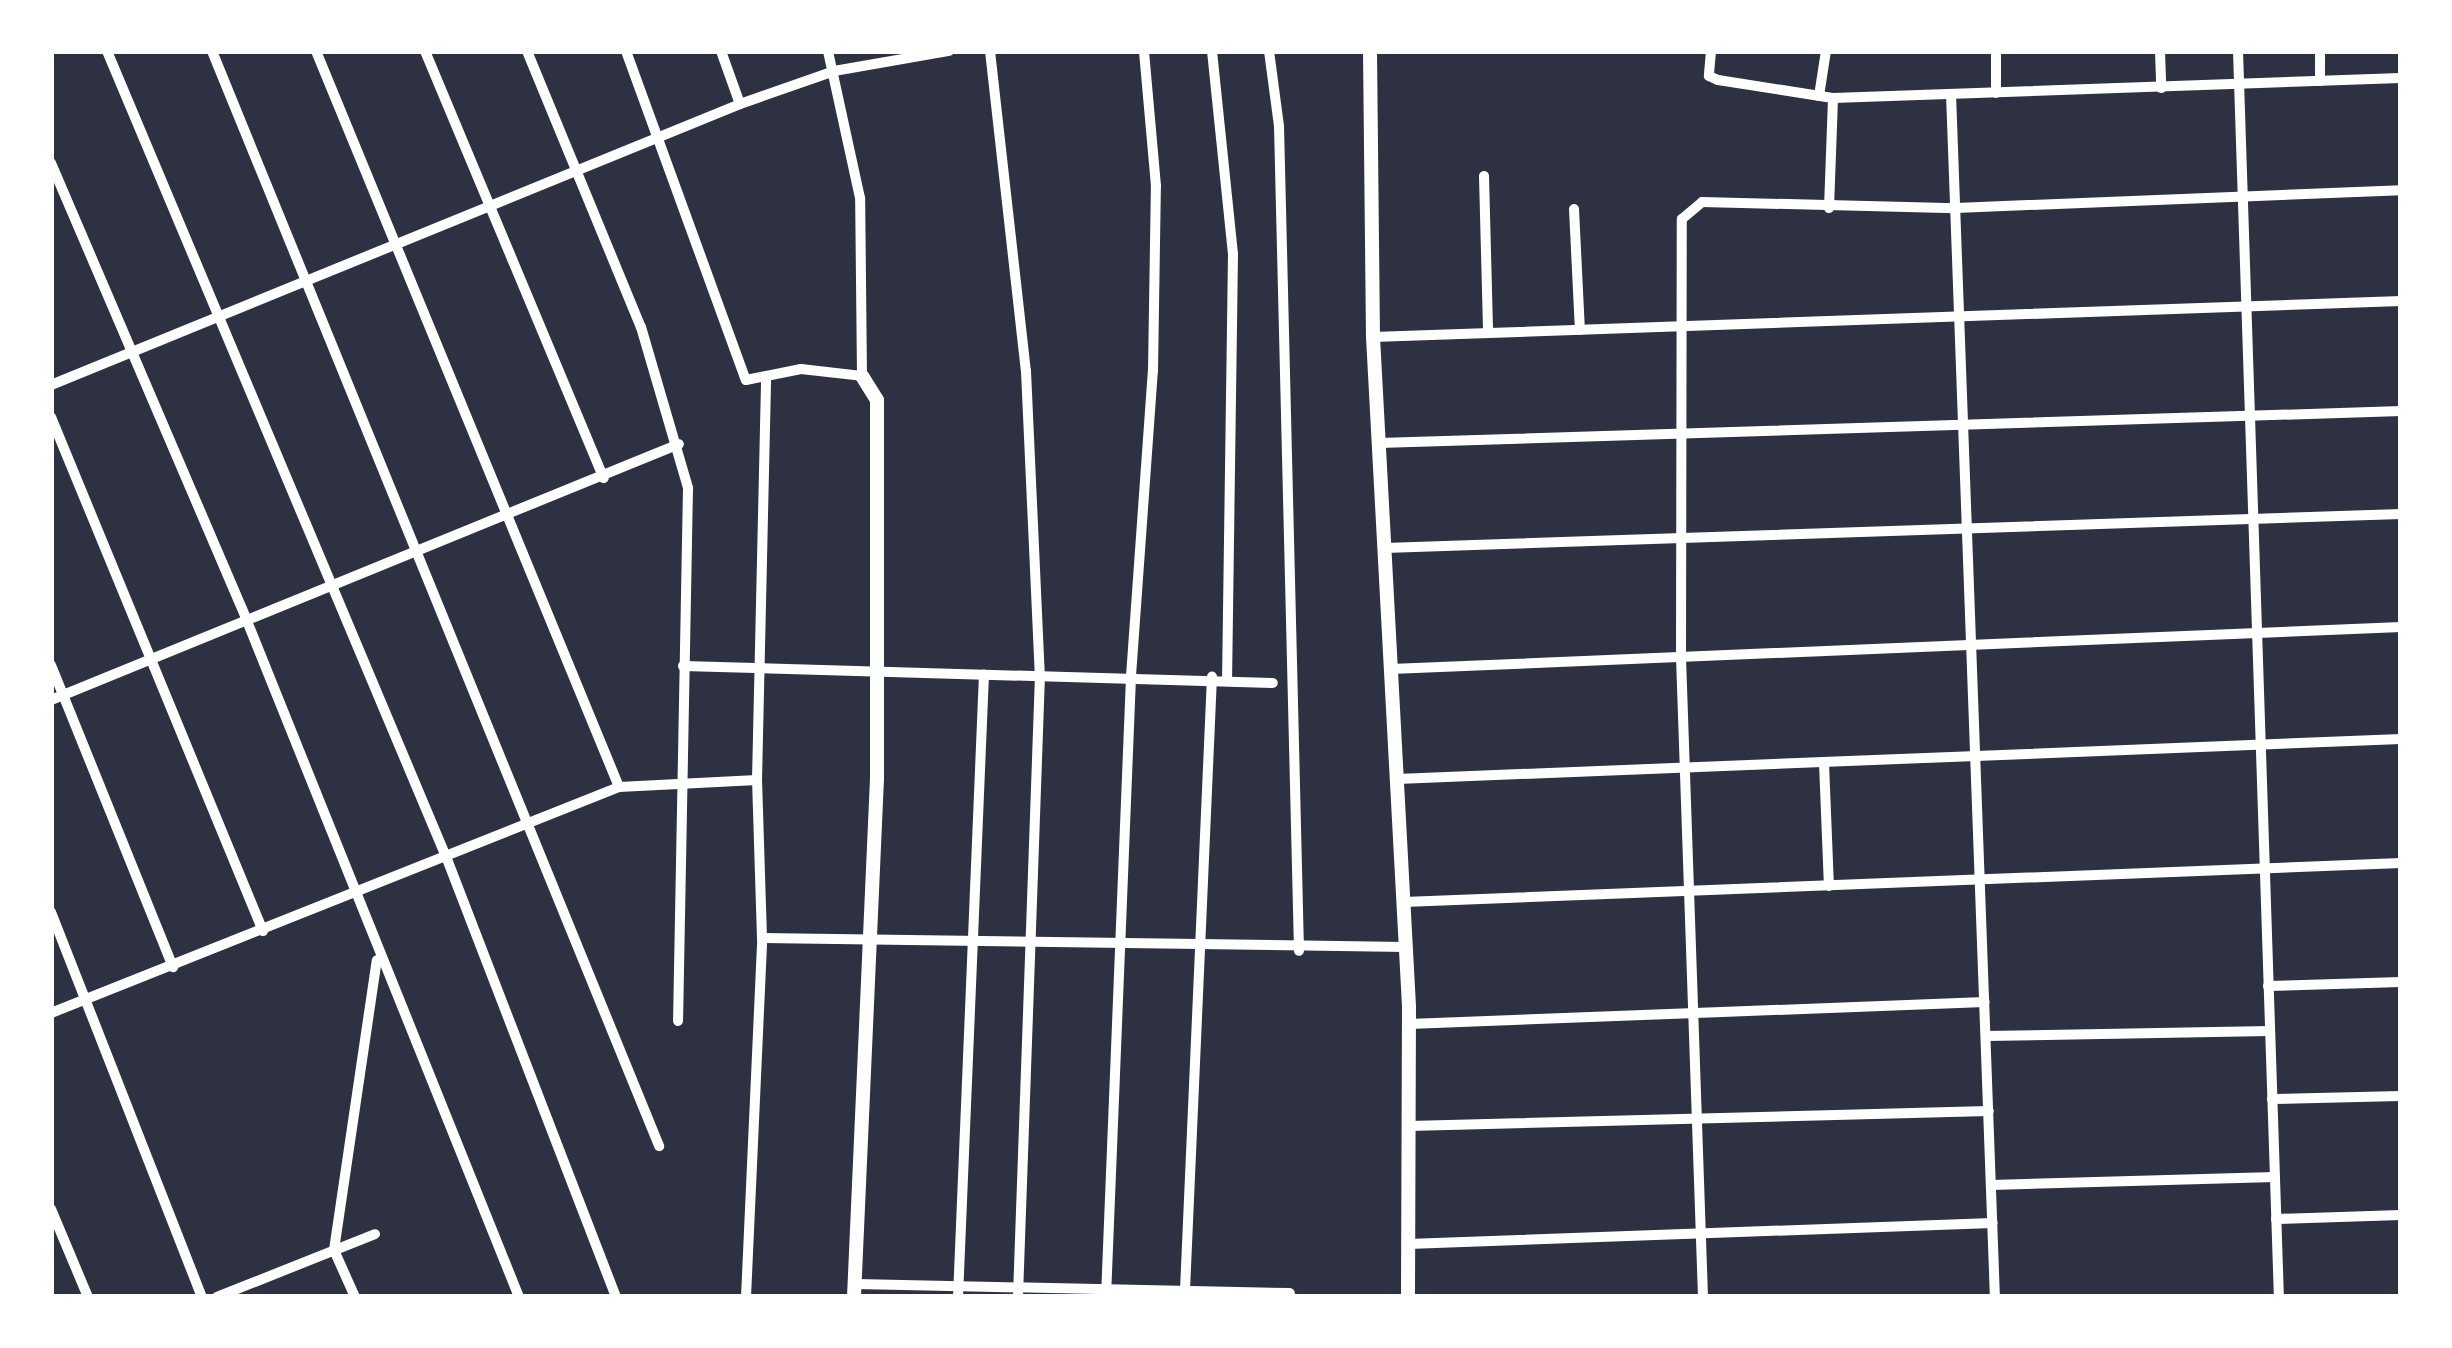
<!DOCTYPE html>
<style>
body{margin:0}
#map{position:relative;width:2452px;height:1348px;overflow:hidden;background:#2d3142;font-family:"Zilla Slab",serif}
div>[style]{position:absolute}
.minor>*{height:10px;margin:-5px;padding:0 5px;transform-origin:5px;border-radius:5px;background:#fff}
.tertiary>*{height:14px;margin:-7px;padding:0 7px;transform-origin:7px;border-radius:7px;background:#fff}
span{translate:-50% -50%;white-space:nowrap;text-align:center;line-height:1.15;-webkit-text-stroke:9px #fff;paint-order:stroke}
.frame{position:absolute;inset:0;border:54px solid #fff;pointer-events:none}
</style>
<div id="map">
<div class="minor">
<div style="left:107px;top:51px;width:877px;rotate:67.18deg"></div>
<div style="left:447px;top:859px;width:469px;rotate:68.9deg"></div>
<div style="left:212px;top:51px;width:1183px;rotate:67.79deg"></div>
<div style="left:316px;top:51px;width:796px;rotate:67.62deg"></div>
<div style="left:425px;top:51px;width:463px;rotate:67.3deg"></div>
<div style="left:527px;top:51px;width:299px;rotate:67.6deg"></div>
<div style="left:641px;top:327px;width:168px;rotate:73.7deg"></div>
<div style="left:688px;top:488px;width:533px;rotate:91.07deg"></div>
<div style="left:626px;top:51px;width:350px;rotate:70deg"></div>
<div style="left:746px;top:380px;width:56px;rotate:-11.3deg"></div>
<div style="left:801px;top:369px;width:61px;rotate:6.5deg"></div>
<div style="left:862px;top:376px;width:178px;rotate:-90.6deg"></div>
<div style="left:860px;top:198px;width:150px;rotate:-102.3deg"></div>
<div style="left:721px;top:51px;width:56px;rotate:70.3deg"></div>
<div style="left:990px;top:51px;width:322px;rotate:83.6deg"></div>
<div style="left:1026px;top:371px;width:304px;rotate:87.4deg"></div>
<div style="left:1040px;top:675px;width:622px;rotate:92.03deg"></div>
<div style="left:1212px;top:51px;width:204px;rotate:84.1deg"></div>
<div style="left:1233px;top:254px;width:425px;rotate:90.8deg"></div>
<div style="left:1269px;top:51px;width:76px;rotate:82.4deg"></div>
<div style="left:1279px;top:126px;width:825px;rotate:88.61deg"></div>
<div style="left:1711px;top:51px;width:25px;rotate:95deg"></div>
<div style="left:1709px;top:76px;width:10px;rotate:24deg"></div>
<div style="left:1718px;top:80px;width:116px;rotate:8.9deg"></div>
<div style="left:1833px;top:98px;width:568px;rotate:-2.02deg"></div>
<div style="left:1996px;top:51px;width:42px;rotate:90deg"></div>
<div style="left:2160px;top:51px;width:37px;rotate:88deg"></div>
<div style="left:2238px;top:51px;width:1247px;rotate:88.12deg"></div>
<div style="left:2320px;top:81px;width:30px;rotate:-90deg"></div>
<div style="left:1951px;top:94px;width:1204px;rotate:87.91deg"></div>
<div style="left:1819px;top:96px;width:46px;rotate:-81.2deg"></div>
<div style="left:51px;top:163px;width:498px;rotate:66.8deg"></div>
<div style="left:247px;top:621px;width:729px;rotate:68.08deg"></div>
<div style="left:1484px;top:176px;width:157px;rotate:88.5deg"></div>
<div style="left:1829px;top:208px;width:110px;rotate:-87.9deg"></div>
<div style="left:1574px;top:209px;width:121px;rotate:87.2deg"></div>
<div style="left:1373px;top:337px;width:1029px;rotate:-2.01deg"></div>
<div style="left:51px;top:385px;width:744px;rotate:-22.19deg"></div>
<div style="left:740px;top:104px;width:100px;rotate:-19.3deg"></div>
<div style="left:834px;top:71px;width:117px;rotate:-9.9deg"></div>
<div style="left:51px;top:417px;width:556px;rotate:67.59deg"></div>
<div style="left:1379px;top:443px;width:1023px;rotate:-1.79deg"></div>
<div style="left:1385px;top:548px;width:1017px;rotate:-1.92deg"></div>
<div style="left:51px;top:665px;width:326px;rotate:68deg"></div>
<div style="left:683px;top:666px;width:590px;rotate:1.65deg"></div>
<div style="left:1391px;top:669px;width:1011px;rotate:-2.38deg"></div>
<div style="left:51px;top:700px;width:678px;rotate:-22.18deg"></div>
<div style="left:1824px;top:763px;width:123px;rotate:87.7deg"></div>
<div style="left:1397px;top:779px;width:1005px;rotate:-2.28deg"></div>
<div style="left:1404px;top:902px;width:998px;rotate:-2.24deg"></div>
<div style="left:51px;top:912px;width:414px;rotate:68.6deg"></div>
<div style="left:762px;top:938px;width:644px;rotate:0.8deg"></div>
<div style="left:2268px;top:986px;width:133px;rotate:-1.7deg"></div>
<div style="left:51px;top:1013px;width:611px;rotate:-21.7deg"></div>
<div style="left:619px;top:787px;width:138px;rotate:-2.9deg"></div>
<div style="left:1409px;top:1024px;width:576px;rotate:-2.19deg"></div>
<div style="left:1986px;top:1036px;width:284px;rotate:-1deg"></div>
<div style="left:2272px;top:1099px;width:129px;rotate:-1.3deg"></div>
<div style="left:1409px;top:1126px;width:580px;rotate:-1.48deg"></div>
<div style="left:1991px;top:1185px;width:284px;rotate:-1.6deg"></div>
<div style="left:51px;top:1209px;width:95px;rotate:67.2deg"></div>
<div style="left:2276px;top:1219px;width:125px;rotate:-1.8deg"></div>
<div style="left:1408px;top:1244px;width:585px;rotate:-2.06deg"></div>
<div style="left:856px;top:1284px;width:434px;rotate:1.2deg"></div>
<div style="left:1185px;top:1290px;width:614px;rotate:-87.48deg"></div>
<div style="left:217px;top:1297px;width:170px;rotate:-21.7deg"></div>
<div style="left:355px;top:1297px;width:51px;rotate:-114.1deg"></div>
<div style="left:334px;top:1250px;width:293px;rotate:-81.6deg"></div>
<div style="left:746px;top:1297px;width:359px;rotate:-87.4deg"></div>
<div style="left:762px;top:938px;width:158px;rotate:-91.8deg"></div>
<div style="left:757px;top:780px;width:404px;rotate:-88.7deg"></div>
<div style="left:958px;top:1297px;width:623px;rotate:-87.61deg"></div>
<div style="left:1106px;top:1297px;width:622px;rotate:-87.69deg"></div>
<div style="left:1131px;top:676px;width:306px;rotate:-85.9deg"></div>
<div style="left:1153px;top:371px;width:185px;rotate:-89.1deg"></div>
<div style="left:1156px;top:186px;width:136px;rotate:-95.1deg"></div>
<div style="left:1703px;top:1297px;width:639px;rotate:-91.97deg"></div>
<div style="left:1681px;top:658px;width:439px;rotate:-89.9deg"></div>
<div style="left:1682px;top:219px;width:26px;rotate:-40deg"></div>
<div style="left:1702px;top:202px;width:254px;rotate:1.4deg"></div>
<div style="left:1956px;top:208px;width:445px;rotate:-2.3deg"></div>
</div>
<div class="tertiary">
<div style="left:1370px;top:51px;width:286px;rotate:89.4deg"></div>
<div style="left:1373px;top:337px;width:671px;rotate:86.92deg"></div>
<div style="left:1409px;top:1007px;width:290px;rotate:90.2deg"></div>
<div style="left:854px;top:1297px;width:519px;rotate:-87.46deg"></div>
<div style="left:877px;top:779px;width:379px;rotate:-90deg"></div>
<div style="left:877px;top:400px;width:28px;rotate:-122deg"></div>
</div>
<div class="frame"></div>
</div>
